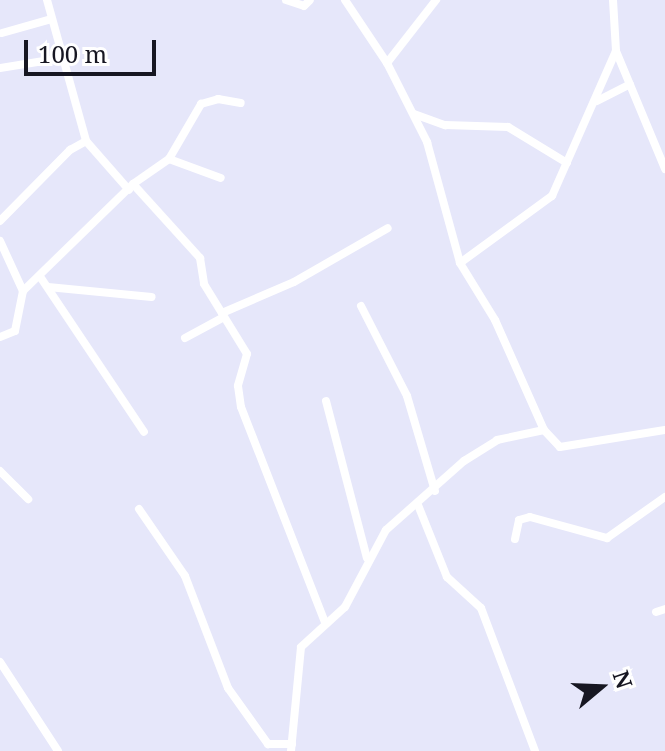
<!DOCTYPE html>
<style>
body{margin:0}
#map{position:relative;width:665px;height:751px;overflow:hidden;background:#e6e7fa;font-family:"Noto Serif",serif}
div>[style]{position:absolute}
.street>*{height:8px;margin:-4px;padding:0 4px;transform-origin:4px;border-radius:4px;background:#fff}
span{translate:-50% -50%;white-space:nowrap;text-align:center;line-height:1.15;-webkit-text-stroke:7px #fff;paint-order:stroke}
.north{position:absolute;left:561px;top:647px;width:80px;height:80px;-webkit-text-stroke:6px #fff;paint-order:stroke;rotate:71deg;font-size:22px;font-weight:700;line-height:32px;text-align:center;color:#171722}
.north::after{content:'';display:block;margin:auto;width:28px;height:36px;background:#171722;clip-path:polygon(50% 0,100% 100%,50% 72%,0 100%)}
.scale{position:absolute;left:24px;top:40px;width:132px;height:36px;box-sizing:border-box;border:4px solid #171722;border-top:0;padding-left:10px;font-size:24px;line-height:28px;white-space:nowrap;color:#171722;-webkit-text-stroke:6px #fff;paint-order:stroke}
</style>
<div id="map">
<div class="street">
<div style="left:47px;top:0;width:146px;rotate:74.5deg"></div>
<div style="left:86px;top:141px;width:65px;rotate:48.7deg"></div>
<div style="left:286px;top:0;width:19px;rotate:18deg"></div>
<div style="left:304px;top:6px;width:8px;rotate:-45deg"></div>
<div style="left:345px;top:0;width:76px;rotate:56.3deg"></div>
<div style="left:387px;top:63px;width:89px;rotate:63.1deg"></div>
<div style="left:427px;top:142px;width:125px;rotate:74.7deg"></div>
<div style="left:460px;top:263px;width:67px;rotate:58.4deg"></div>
<div style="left:495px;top:320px;width:120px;rotate:66deg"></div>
<div style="left:613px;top:0;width:51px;rotate:86.6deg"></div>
<div style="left:616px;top:51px;width:128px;rotate:67.4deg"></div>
<div style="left:2px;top:33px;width:51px;rotate:-15.9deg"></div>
<div style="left:387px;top:63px;width:80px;rotate:-52.1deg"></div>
<div style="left:0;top:68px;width:63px;rotate:-9.2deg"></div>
<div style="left:597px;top:101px;width:37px;rotate:-27deg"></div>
<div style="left:414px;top:114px;width:33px;rotate:20deg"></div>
<div style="left:445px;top:125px;width:63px;rotate:1.8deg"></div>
<div style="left:508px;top:127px;width:69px;rotate:31.4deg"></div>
<div style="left:169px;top:159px;width:55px;rotate:20.1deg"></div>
<div style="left:133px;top:184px;width:100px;rotate:47.8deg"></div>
<div style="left:200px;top:258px;width:26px;rotate:81deg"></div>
<div style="left:204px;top:284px;width:82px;rotate:58.4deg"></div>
<div style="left:247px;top:354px;width:33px;rotate:106deg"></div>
<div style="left:238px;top:386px;width:21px;rotate:82deg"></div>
<div style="left:241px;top:407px;width:232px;rotate:68.7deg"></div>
<div style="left:0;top:221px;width:100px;rotate:-45.4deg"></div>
<div style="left:70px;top:150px;width:18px;rotate:-29deg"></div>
<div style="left:0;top:241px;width:55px;rotate:65.3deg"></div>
<div style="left:460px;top:263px;width:114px;rotate:-36.1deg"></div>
<div style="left:552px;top:196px;width:158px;rotate:-66.2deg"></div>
<div style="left:41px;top:278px;width:185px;rotate:56.2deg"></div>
<div style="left:48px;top:287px;width:104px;rotate:5.5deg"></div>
<div style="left:361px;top:306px;width:101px;rotate:62.9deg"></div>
<div style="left:407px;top:396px;width:99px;rotate:73.6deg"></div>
<div style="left:222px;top:313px;width:78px;rotate:-23.3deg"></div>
<div style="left:294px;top:282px;width:108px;rotate:-29.9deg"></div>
<div style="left:0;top:337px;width:16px;rotate:-22deg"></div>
<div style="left:15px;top:331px;width:41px;rotate:-78.7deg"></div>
<div style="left:23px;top:291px;width:153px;rotate:-44.2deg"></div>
<div style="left:133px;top:184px;width:44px;rotate:-34.8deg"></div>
<div style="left:169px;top:159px;width:64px;rotate:-59.8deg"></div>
<div style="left:201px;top:104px;width:18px;rotate:-16deg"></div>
<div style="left:218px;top:99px;width:23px;rotate:10deg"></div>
<div style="left:185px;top:338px;width:44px;rotate:-28.3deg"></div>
<div style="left:326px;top:401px;width:162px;rotate:75.4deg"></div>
<div style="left:0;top:471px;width:40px;rotate:45deg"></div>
<div style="left:418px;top:505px;width:78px;rotate:68.1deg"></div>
<div style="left:447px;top:577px;width:46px;rotate:42.4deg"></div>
<div style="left:481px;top:608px;width:153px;rotate:69.3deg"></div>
<div style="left:139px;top:509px;width:81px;rotate:55.5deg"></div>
<div style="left:185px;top:576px;width:120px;rotate:69deg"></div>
<div style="left:228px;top:688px;width:69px;rotate:54.5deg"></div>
<div style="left:268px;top:744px;width:24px"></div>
<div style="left:515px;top:539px;width:19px;rotate:-78deg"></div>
<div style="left:519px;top:520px;width:11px;rotate:-15deg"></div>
<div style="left:530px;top:517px;width:80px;rotate:15.3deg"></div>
<div style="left:607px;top:538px;width:71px;rotate:-35.3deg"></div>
<div style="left:656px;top:612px;width:9px;rotate:-18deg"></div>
<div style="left:0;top:662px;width:106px;rotate:56.9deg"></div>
<div style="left:291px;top:751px;width:104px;rotate:-84.5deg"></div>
<div style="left:301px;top:647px;width:59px;rotate:-42.3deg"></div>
<div style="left:345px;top:607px;width:87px;rotate:-62deg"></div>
<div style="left:386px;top:530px;width:104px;rotate:-41.5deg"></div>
<div style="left:464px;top:461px;width:39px;rotate:-32deg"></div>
<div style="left:497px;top:440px;width:48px;rotate:-12deg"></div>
<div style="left:544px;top:430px;width:23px;rotate:47deg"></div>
<div style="left:560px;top:447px;width:106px;rotate:-9.2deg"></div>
</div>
<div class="north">N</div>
<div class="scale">100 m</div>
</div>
